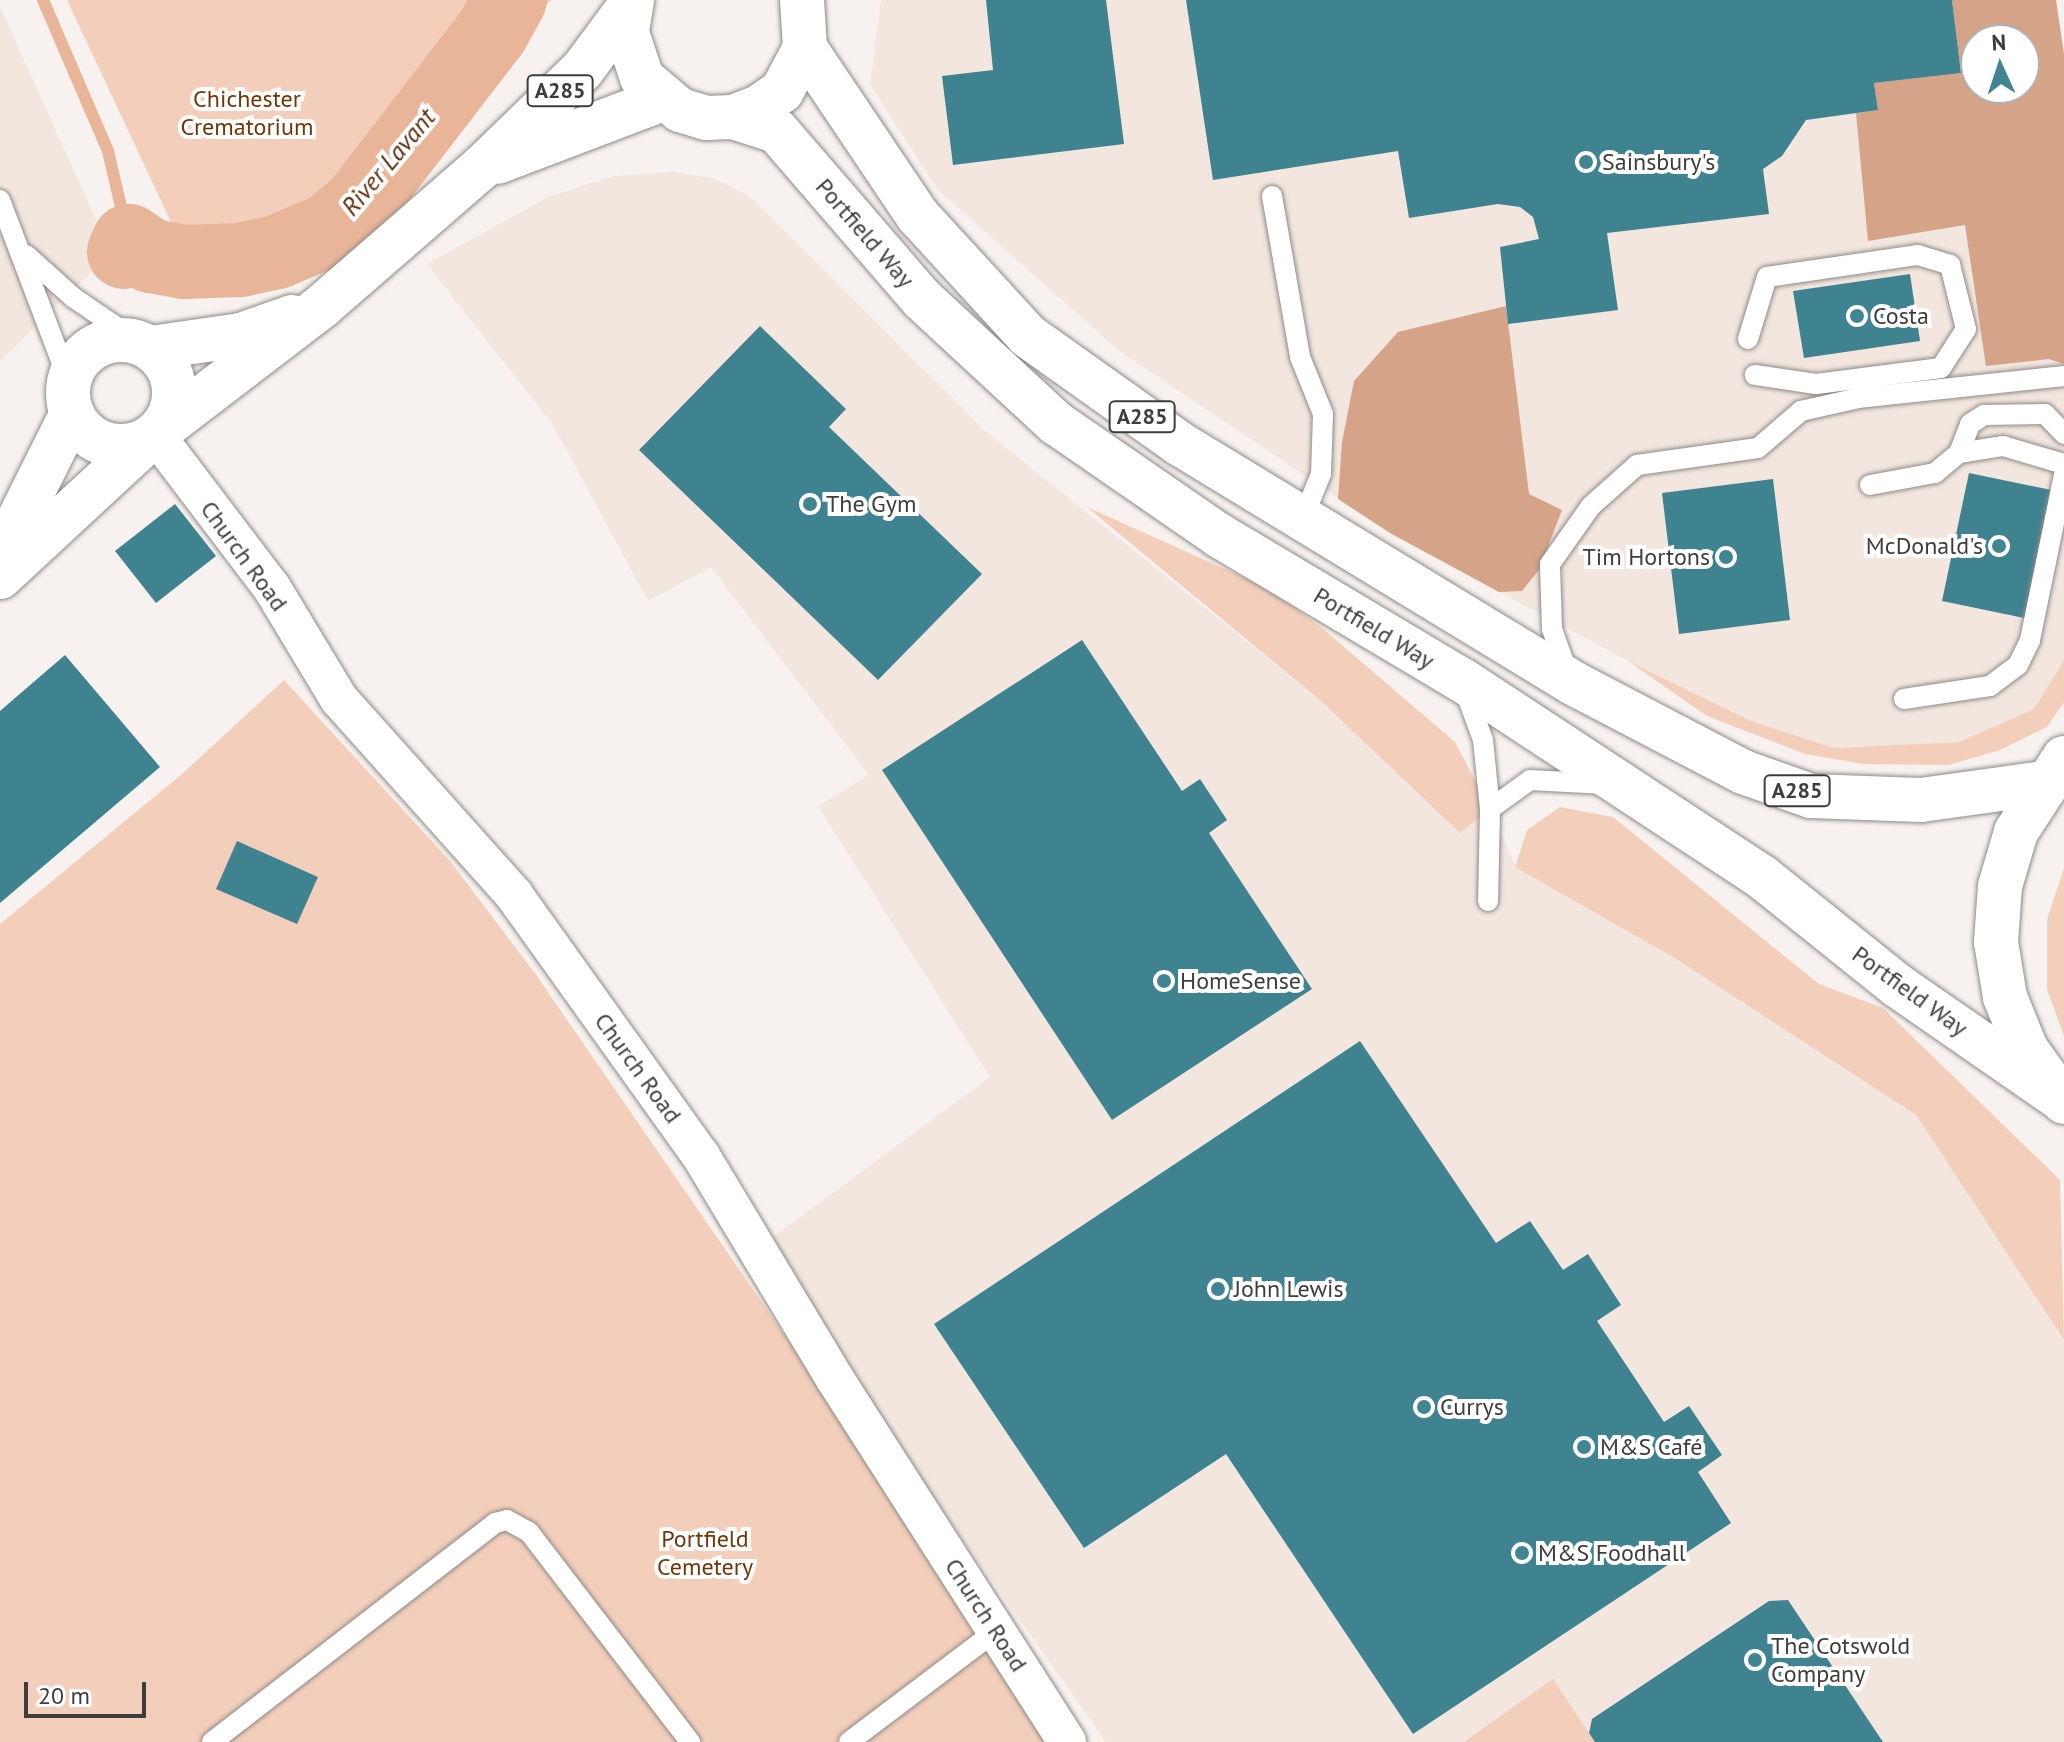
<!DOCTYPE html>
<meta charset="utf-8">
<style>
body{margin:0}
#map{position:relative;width:2064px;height:1742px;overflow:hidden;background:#f7f2ef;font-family:"PT Sans",sans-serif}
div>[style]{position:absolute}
.built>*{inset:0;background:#f2e6df}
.green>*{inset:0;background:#f3cfbb}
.forest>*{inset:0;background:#d5a387}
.stream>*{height:12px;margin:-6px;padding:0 6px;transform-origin:6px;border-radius:6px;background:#e8b598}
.river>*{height:74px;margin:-37px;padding:0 37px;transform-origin:37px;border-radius:37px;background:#e8b598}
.building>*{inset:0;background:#3f8290}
.roads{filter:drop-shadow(0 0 2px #8e8a87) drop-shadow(0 0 2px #8e8a87)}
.lane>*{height:20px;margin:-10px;padding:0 10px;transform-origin:10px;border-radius:10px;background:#fff}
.street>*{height:38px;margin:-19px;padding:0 19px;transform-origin:19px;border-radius:19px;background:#fff}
.primary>*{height:44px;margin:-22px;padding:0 22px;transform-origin:22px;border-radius:22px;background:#fff}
.primary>.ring{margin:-22px;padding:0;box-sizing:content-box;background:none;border:44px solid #fff;border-radius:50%}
.highway>*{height:44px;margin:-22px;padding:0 22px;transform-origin:22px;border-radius:22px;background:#fff}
.dots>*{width:22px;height:22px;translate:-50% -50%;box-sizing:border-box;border:4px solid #fff;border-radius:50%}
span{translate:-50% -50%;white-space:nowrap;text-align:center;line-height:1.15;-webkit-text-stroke:8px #fff;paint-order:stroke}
.shield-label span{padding:2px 6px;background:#fff;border:2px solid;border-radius:6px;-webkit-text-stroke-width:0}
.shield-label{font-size:22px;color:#3e3d3b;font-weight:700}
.park-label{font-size:24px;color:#713506}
.poi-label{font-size:24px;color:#3e3d3b}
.left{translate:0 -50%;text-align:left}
.right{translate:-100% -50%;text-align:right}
.street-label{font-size:24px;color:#3e3d3b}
.water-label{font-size:26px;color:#5b2d0d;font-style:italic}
.north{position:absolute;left:1960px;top:24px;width:80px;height:80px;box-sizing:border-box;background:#fff;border:2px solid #b2b1b1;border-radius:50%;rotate:357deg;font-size:22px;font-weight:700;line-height:32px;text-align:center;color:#3e3d3b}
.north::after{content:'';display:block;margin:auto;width:28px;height:36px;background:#418593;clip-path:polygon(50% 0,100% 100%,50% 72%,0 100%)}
.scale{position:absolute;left:24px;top:1682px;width:122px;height:36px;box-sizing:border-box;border:4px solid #3e3d3b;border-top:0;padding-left:10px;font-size:24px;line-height:28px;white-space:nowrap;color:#3e3d3b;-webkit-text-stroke:6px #fff;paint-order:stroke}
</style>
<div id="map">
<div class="built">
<div style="clip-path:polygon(evenodd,881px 0,2056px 0,2064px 54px,2064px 660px,2034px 709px,1959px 742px,1834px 748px,1751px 721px,1628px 661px,1390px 533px,1118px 350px,936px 188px,870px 84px,881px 0,1976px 40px,2024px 40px,2024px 88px,1976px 88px,1976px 40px)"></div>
<div style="clip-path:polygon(0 7px,111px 253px,0 361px)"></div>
<div style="clip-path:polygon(674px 172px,716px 179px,750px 197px,984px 430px,1321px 701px,1460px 833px,1490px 809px,1516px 867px,1673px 957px,1916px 1115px,2064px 1340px,2064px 1742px,1595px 1742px,1553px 1680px,1464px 1742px,1106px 1742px,757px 1249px,990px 1077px,818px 806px,869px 775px,711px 567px,648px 601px,553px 425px,427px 264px,550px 196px,614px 176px)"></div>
</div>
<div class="green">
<div style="clip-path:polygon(67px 0,552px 0,279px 234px,185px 252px)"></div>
<div style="clip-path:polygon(1087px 507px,1269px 589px,1322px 628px,1455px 742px,1490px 809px,1460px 833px,1321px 701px)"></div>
<div style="clip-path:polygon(2064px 660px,2064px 702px,2047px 727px,2000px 750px,1949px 765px,1863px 764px,1805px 754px,1707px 716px,1628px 661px,1751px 721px,1834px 748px,1959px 742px,2034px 709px)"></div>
<div style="clip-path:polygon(284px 680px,450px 861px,534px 972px,1065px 1742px,0 1742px,0 924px,182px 774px)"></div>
<div style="clip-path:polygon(1560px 807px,1613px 817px,1819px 984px,1883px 1008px,2060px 1180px,2064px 1340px,1916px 1115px,1673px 957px,1515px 867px,1527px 830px)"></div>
<div style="clip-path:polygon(2064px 868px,2064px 1036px,2047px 989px,2047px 920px)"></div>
<div style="clip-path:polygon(1553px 1679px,1595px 1742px,1464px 1742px)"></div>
</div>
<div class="forest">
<div style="clip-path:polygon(evenodd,1952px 0,2056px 0,2064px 54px,2064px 364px,2049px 359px,1986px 366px,1965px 225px,1868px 241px,1856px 113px,1878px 110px,1874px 83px,1961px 73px,1952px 0,1976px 40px,2024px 40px,2024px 88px,1976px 88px,1976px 40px)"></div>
<div style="clip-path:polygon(1506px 306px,1529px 494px,1562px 510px,1539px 570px,1522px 591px,1499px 592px,1390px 533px,1338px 499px,1342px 442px,1354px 381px,1398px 332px)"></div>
</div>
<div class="stream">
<div style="left:43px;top:0;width:164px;rotate:66.7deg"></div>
<div style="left:108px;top:151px;width:92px;rotate:76.9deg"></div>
</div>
<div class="river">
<div style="left:124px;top:252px;width:12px;rotate:-66deg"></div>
<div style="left:129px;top:241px;width:27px;rotate:34deg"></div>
<div style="left:151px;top:256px;width:34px;rotate:10deg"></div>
<div style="left:184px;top:262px;width:56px;rotate:-2deg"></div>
<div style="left:240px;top:260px;width:38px;rotate:-12deg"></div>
<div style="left:277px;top:252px;width:56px;rotate:-22.9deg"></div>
<div style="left:329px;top:230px;width:38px;rotate:-40deg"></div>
<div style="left:358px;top:206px;width:220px;rotate:-52.4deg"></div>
<div style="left:492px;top:32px;width:37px;rotate:-61deg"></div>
</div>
<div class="building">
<div style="clip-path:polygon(986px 0,1106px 0,1124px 144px,953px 165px,942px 76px,993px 70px)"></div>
<div style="clip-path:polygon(1186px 0,1952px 0,1961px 73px,1874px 83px,1878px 110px,1806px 120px,1782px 156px,1763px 169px,1769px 214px,1607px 233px,1618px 310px,1508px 324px,1500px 247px,1539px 239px,1533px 217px,1520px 207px,1498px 204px,1409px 218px,1398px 151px,1213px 180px)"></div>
<div style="clip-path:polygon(1910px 274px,1920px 341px,1804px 358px,1793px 291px)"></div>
<div style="clip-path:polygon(760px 326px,846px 409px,829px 427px,982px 574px,878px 680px,639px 450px)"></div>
<div style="clip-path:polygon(1969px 473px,2056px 491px,2029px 619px,1942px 601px)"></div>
<div style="clip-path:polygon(1773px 479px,1790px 620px,1679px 634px,1662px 493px)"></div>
<div style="clip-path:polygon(175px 504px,216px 556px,156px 603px,115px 551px)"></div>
<div style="clip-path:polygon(1082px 640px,1182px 791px,1200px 779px,1227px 820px,1209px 833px,1312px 989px,1112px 1120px,882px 770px)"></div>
<div style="clip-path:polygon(65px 655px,160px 767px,0 903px,0 711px)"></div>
<div style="clip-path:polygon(237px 841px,318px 877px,297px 924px,216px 889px)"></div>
<div style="clip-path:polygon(1360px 1041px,1496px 1243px,1530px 1221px,1563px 1270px,1588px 1254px,1621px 1305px,1597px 1321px,1664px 1422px,1689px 1406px,1722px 1455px,1698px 1472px,1731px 1523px,1413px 1734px,1226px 1454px,1084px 1548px,934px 1324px)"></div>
<div style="clip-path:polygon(1788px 1600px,1883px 1742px,1595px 1742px,1589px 1733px,1592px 1719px,1769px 1601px)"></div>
</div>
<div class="roads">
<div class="lane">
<div style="left:1272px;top:196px;width:163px;rotate:80.1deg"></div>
<div style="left:1300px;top:357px;width:61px;rotate:68deg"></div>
<div style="left:1323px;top:414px;width:60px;rotate:91.9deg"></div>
<div style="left:1321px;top:474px;width:48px;rotate:112.2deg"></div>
<div style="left:0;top:200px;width:197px;rotate:69.2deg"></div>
<div style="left:26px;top:255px;width:64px;rotate:41.9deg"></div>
<div style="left:74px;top:298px;width:83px;rotate:34.3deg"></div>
<div style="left:1748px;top:339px;width:65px;rotate:-73deg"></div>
<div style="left:1767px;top:277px;width:153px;rotate:-8.3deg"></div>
<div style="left:1918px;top:255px;width:34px;rotate:17deg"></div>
<div style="left:1950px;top:265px;width:66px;rotate:76deg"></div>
<div style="left:1966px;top:329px;width:46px;rotate:122.7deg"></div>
<div style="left:1941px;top:368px;width:126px;rotate:172.7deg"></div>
<div style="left:1816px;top:384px;width:62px;rotate:-171.6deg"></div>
<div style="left:1959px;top:453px;width:45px;rotate:-9deg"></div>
<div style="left:2003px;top:446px;width:64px;rotate:16.4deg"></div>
<div style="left:1870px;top:485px;width:66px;rotate:-10.5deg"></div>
<div style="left:1935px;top:473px;width:31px;rotate:-40deg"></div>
<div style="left:1959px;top:453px;width:31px;rotate:-69deg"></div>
<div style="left:1970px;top:424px;width:17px;rotate:-33deg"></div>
<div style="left:1984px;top:415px;width:61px;rotate:-0.9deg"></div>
<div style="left:2045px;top:414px;width:28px;rotate:46deg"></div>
<div style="left:1567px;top:671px;width:45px;rotate:-109.7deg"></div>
<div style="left:1552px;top:629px;width:65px;rotate:-91.8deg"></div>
<div style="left:1550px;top:564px;width:71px;rotate:-54.7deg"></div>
<div style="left:1591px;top:506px;width:62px;rotate:-41.7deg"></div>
<div style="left:1637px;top:465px;width:122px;rotate:-8deg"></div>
<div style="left:1758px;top:448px;width:57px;rotate:-40.7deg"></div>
<div style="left:1801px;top:411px;width:58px;rotate:-12.8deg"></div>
<div style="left:1858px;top:398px;width:207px;rotate:-6.1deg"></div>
<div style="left:1464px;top:688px;width:55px;rotate:69.9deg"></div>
<div style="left:1483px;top:740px;width:69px;rotate:84.2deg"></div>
<div style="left:1490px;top:809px;width:92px;rotate:91.2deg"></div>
<div style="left:1904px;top:699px;width:87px;rotate:-8.6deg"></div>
<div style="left:1990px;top:686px;width:35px;rotate:-37deg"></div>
<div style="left:2018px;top:665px;width:28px;rotate:-64deg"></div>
<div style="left:2030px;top:640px;width:169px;rotate:-78.4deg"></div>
<div style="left:1490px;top:809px;width:49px;rotate:-35.9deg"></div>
<div style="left:1530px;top:780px;width:75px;rotate:3.1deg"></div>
<div style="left:212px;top:1742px;width:358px;rotate:-37.7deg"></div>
<div style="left:495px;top:1523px;width:12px;rotate:-14deg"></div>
<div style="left:507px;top:1520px;width:25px;rotate:29deg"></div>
<div style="left:529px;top:1532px;width:265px;rotate:52.5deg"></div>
<div style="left:849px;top:1742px;width:184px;rotate:-37.1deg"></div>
</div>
<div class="street">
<div style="left:155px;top:434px;width:193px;rotate:52.8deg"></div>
<div style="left:272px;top:588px;width:130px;rotate:58.9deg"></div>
<div style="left:339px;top:699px;width:263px;rotate:48.2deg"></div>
<div style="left:514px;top:895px;width:321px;rotate:54.4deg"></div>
<div style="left:701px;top:1156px;width:260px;rotate:59deg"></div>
<div style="left:835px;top:1379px;width:431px;rotate:57.4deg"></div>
</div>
<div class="primary">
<div style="left:632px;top:0;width:33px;rotate:99deg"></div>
<div style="left:627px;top:33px;width:47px;rotate:71.6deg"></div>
<div style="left:642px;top:78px;width:50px;rotate:40.1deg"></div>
<div style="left:680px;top:110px;width:27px;rotate:17deg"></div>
<div style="left:706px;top:118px;width:27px;rotate:-2deg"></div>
<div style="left:733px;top:117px;width:28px;rotate:-21deg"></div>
<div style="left:759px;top:107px;width:28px;rotate:-35deg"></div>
<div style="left:782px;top:91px;width:49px;rotate:-61.9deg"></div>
<div style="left:805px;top:48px;width:48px;rotate:-93.6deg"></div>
<div style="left:805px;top:48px;width:202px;rotate:56.1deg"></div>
<div style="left:918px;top:216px;width:163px;rotate:47.5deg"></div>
<div style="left:1028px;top:336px;width:186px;rotate:35.4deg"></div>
<div style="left:1180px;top:444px;width:460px;rotate:31.3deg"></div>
<div style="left:1573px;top:683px;width:192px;rotate:27.6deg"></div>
<div style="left:1743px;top:772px;width:72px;rotate:19.4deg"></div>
<div style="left:1811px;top:796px;width:110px;rotate:2.1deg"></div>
<div style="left:1921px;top:800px;width:124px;rotate:-7.9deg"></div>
<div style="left:733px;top:117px;width:46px;rotate:17.7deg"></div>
<div style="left:777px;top:131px;width:222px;rotate:49.2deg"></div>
<div style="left:922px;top:299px;width:183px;rotate:42.8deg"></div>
<div style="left:1056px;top:423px;width:199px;rotate:34.6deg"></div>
<div style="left:1220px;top:536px;width:282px;rotate:30.8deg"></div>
<div style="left:1462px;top:680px;width:359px;rotate:33.3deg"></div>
<div style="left:1762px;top:877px;width:174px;rotate:38.7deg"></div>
<div style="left:1898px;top:986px;width:193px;rotate:34.7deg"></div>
<div style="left:497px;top:162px;width:178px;rotate:-20.8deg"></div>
<div class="ring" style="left:68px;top:340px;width:62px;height:62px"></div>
<div style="left:151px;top:348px;width:91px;rotate:-8.2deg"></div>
<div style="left:241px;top:335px;width:54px;rotate:-19.4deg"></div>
<div style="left:155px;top:434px;width:209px;rotate:-37.4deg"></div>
<div style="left:321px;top:307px;width:213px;rotate:-41deg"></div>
<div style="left:482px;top:167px;width:141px;rotate:-44.1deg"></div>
<div style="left:583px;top:69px;width:77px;rotate:-53.4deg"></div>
<div style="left:0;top:557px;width:161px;rotate:-63.4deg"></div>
<div style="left:0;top:577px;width:206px;rotate:-42.8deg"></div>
</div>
<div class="highway">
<div style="left:2064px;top:758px;width:88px;rotate:123deg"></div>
<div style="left:2016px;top:832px;width:56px;rotate:106.5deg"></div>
<div style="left:2000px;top:886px;width:56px;rotate:94.1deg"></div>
<div style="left:1996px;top:942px;width:56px;rotate:80.7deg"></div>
<div style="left:2005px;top:997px;width:56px;rotate:68deg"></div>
<div style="left:2026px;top:1049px;width:65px;rotate:54.4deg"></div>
</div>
</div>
<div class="dots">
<div style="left:1586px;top:162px;background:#418593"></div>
<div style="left:1857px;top:316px;background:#418593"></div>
<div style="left:810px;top:504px;background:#418593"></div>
<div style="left:1999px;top:546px;background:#418593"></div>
<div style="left:1726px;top:557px;background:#418593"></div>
<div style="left:1164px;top:981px;background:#418593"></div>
<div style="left:1218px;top:1289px;background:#418593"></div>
<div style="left:1424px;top:1407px;background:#418593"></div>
<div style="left:1584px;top:1447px;background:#418593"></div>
<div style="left:1522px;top:1553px;background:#418593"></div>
<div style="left:1755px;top:1660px;background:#418593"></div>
</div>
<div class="shield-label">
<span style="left:560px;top:91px">A285</span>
<span style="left:1142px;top:417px">A285</span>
<span style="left:1797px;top:791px">A285</span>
</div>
<div class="park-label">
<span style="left:247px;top:113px">Chichester<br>Crematorium</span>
<span style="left:705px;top:1553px">Portfield<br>Cemetery</span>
</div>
<div class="poi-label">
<span class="left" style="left:1602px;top:162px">Sainsbury's</span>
<span class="left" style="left:1873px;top:316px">Costa</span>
<span class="left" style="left:826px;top:504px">The Gym</span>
<span class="right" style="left:1983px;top:546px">McDonald's</span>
<span class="right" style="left:1710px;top:557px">Tim Hortons</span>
<span class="left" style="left:1180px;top:981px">HomeSense</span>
<span class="left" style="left:1234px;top:1289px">John Lewis</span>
<span class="left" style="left:1440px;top:1407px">Currys</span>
<span class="left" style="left:1600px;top:1447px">M&amp;S Café</span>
<span class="left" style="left:1538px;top:1553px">M&amp;S Foodhall</span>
<span class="left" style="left:1771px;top:1660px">The Cotswold<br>Company</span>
</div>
<div class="street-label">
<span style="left:865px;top:233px;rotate:49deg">Portfield Way</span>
<span style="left:244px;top:556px;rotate:54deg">Church Road</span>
<span style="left:1374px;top:628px;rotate:31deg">Portfield Way</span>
<span style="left:1910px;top:991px;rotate:36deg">Portfield Way</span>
<span style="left:638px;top:1068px;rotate:54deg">Church Road</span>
<span style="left:986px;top:1615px;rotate:57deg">Church Road</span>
</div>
<div class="water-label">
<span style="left:388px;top:162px;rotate:-50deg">River Lavant</span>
</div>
<div class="north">N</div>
<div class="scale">20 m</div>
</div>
